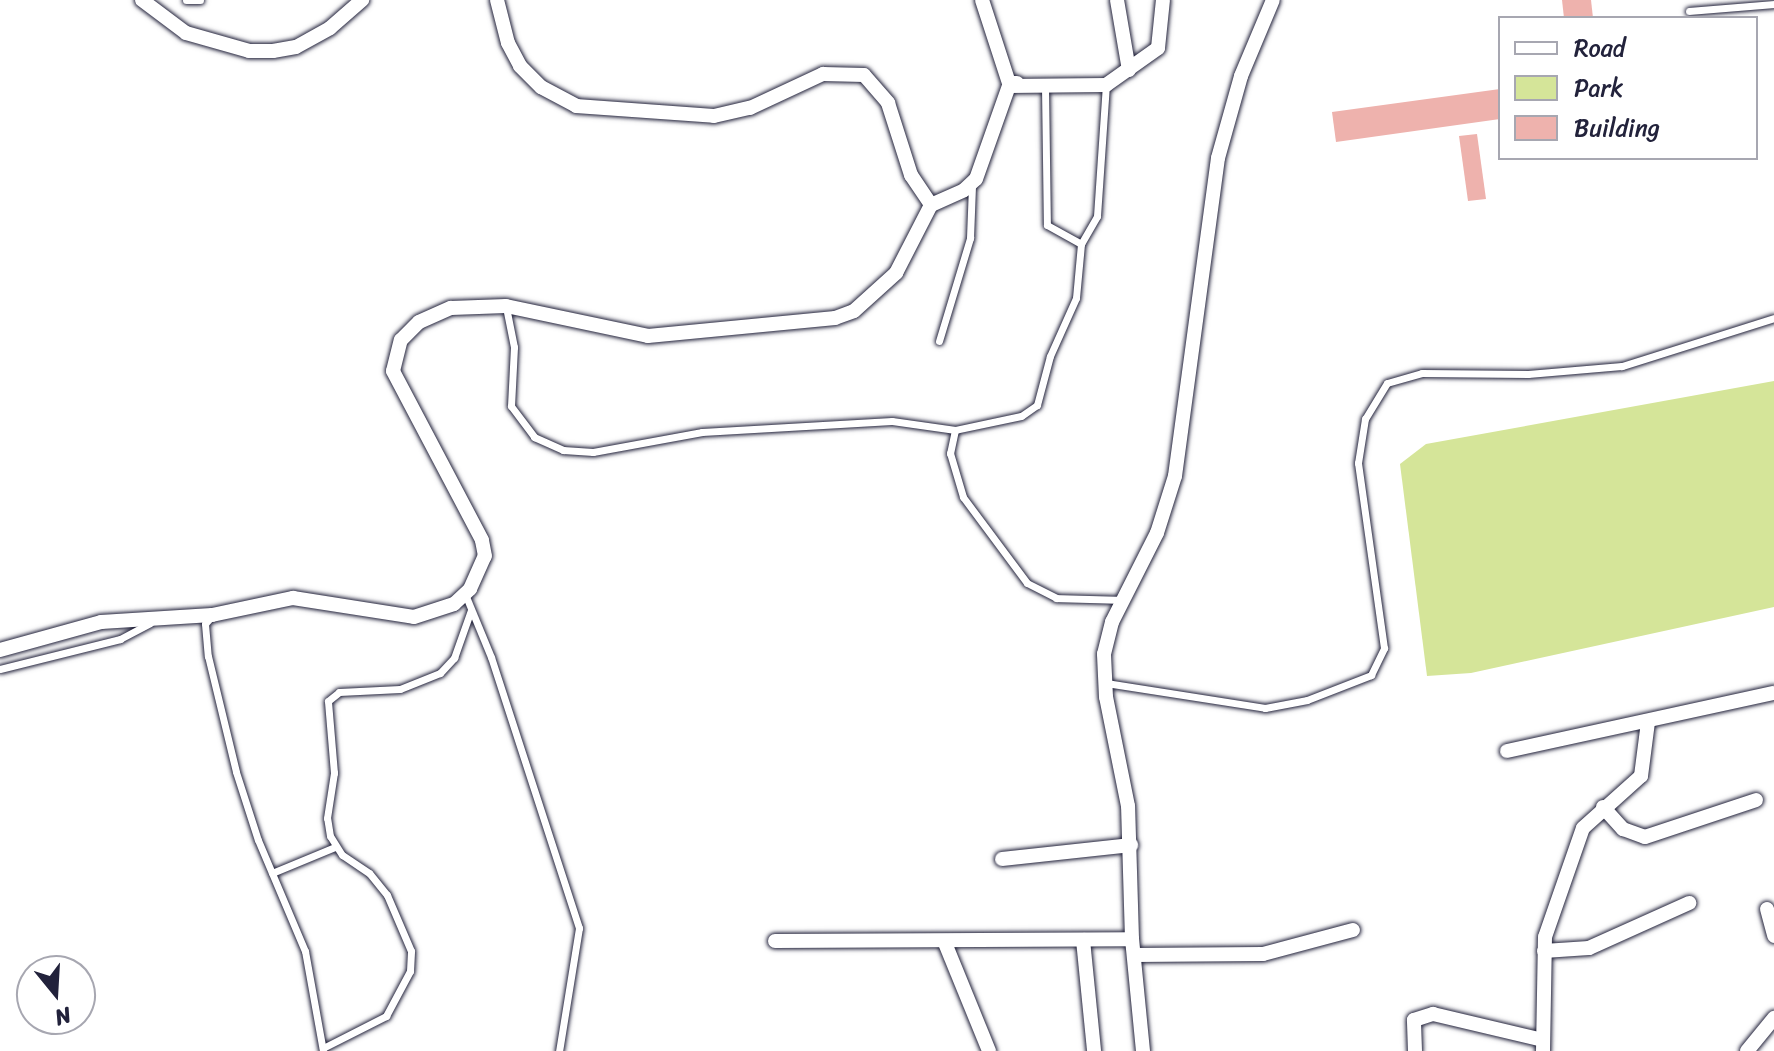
<!DOCTYPE html>
<style>
body{margin:0}
#map{position:relative;width:1774px;height:1051px;overflow:hidden;background:#fff;font-family:Sriracha,sans-serif}
div>[style]{position:absolute}
.green>*{inset:0;background:#d5e599}
.building>*{inset:0;background:#eeb2ad}
.roads{filter:drop-shadow(0 0 2px #22223b) drop-shadow(0 0 2px #22223b)}
.lane>*{height:7px;margin:-3.5px;padding:0 3.5px;transform-origin:3.5px;border-radius:3.5px;background:#fff}
.street>*{height:14px;margin:-7px;padding:0 7px;transform-origin:7px;border-radius:7px;background:#fff}
span{translate:-50% -50%;white-space:nowrap;text-align:center;line-height:1.15;-webkit-text-stroke:7px #fff;paint-order:stroke}
.legend{position:absolute;left:1498px;top:16px;width:260px;height:144px;box-sizing:border-box;background:#fff;border:2px solid #a7a7b1;margin:0;padding:10px 14px;list-style:none;font-size:24px;color:#22223b}
.legend li{display:flex;align-items:center;gap:16px;height:40px}
.legend b{width:40px;border:2px solid #a7a7b1}
.north{position:absolute;left:16px;top:955px;width:80px;height:80px;box-sizing:border-box;background:#fff;border:2px solid #a7a7b1;border-radius:50%;rotate:162deg;font-size:22px;font-weight:700;line-height:32px;text-align:center;color:#22223b}
.north::after{content:'';display:block;margin:auto;width:28px;height:36px;background:#22223b;clip-path:polygon(50% 0,100% 100%,50% 72%,0 100%)}
</style>
<div id="map">
<div class="green">
<div style="clip-path:polygon(1774px 381px,1774px 607px,1471px 673px,1427px 676px,1400px 464px,1426px 444px)"></div>
</div>
<div class="building">
<div style="clip-path:polygon(1562px 0,1591px 0,1593px 18px,1564px 18px)"></div>
<div style="clip-path:polygon(1500px 89px,1500px 119px,1336px 142px,1332px 112px)"></div>
<div style="clip-path:polygon(1477px 134px,1486px 199px,1468px 201px,1459px 136px)"></div>
</div>
<div class="roads">
<div class="lane">
<div style="left:186px;top:0;width:14px"></div>
<div style="left:1689px;top:11px;width:85px;rotate:-4.7deg"></div>
<div style="left:1045px;top:87px;width:138px;rotate:89.2deg"></div>
<div style="left:1047px;top:225px;width:39px;rotate:29deg"></div>
<div style="left:1081px;top:244px;width:54px;rotate:95.3deg"></div>
<div style="left:1076px;top:298px;width:64px;rotate:114.1deg"></div>
<div style="left:1050px;top:356px;width:51px;rotate:104.9deg"></div>
<div style="left:1037px;top:405px;width:19px;rotate:145deg"></div>
<div style="left:1021px;top:416px;width:67px;rotate:168deg"></div>
<div style="left:955px;top:430px;width:24px;rotate:102deg"></div>
<div style="left:950px;top:453px;width:46px;rotate:73.5deg"></div>
<div style="left:963px;top:497px;width:107px;rotate:53.3deg"></div>
<div style="left:1027px;top:583px;width:33px;rotate:27deg"></div>
<div style="left:1056px;top:598px;width:66px;rotate:1.7deg"></div>
<div style="left:1081px;top:244px;width:32px;rotate:-60deg"></div>
<div style="left:1097px;top:216px;width:131px;rotate:-86.1deg"></div>
<div style="left:506px;top:307px;width:41px;rotate:78.7deg"></div>
<div style="left:514px;top:347px;width:59px;rotate:92.9deg"></div>
<div style="left:511px;top:406px;width:39px;rotate:53deg"></div>
<div style="left:534px;top:437px;width:32px;rotate:24deg"></div>
<div style="left:563px;top:450px;width:30px;rotate:4deg"></div>
<div style="left:593px;top:452px;width:111px;rotate:-10.4deg"></div>
<div style="left:702px;top:432px;width:190px;rotate:-3.3deg"></div>
<div style="left:892px;top:421px;width:64px;rotate:8.1deg"></div>
<div style="left:939px;top:341px;width:108px;rotate:-73.2deg"></div>
<div style="left:970px;top:238px;width:53px;rotate:-87.8deg"></div>
<div style="left:465px;top:594px;width:68px;rotate:67.6deg"></div>
<div style="left:491px;top:657px;width:285px;rotate:72deg"></div>
<div style="left:579px;top:928px;width:125px;rotate:99.2deg"></div>
<div style="left:211px;top:617px;width:9px;rotate:131deg"></div>
<div style="left:205px;top:624px;width:32px;rotate:85deg"></div>
<div style="left:208px;top:656px;width:119px;rotate:76.4deg"></div>
<div style="left:236px;top:772px;width:71px;rotate:72.1deg"></div>
<div style="left:258px;top:840px;width:121px;rotate:67.1deg"></div>
<div style="left:305px;top:951px;width:102px;rotate:79.8deg"></div>
<div style="left:0;top:669px;width:124px;rotate:-14deg"></div>
<div style="left:120px;top:639px;width:34px;rotate:-28deg"></div>
<div style="left:1106px;top:683px;width:161px;rotate:8.9deg"></div>
<div style="left:1265px;top:708px;width:43px;rotate:-10.8deg"></div>
<div style="left:1307px;top:700px;width:69px;rotate:-21.3deg"></div>
<div style="left:1371px;top:675px;width:30px;rotate:-64deg"></div>
<div style="left:1384px;top:648px;width:187px;rotate:-98deg"></div>
<div style="left:1358px;top:463px;width:45px;rotate:-81deg"></div>
<div style="left:1365px;top:419px;width:42px;rotate:-58.6deg"></div>
<div style="left:1387px;top:383px;width:36px;rotate:-16deg"></div>
<div style="left:1422px;top:373px;width:106px;rotate:0.5deg"></div>
<div style="left:1528px;top:374px;width:94px;rotate:-4.9deg"></div>
<div style="left:1622px;top:366px;width:159px;rotate:-17.5deg"></div>
<div style="left:272px;top:873px;width:68px;rotate:-22.4deg"></div>
<div style="left:323px;top:1048px;width:71px;rotate:-26.9deg"></div>
<div style="left:386px;top:1016px;width:51px;rotate:-61.9deg"></div>
<div style="left:410px;top:971px;width:20px;rotate:-87deg"></div>
<div style="left:411px;top:951px;width:61px;rotate:-113.2deg"></div>
<div style="left:387px;top:895px;width:28px;rotate:-129deg"></div>
<div style="left:369px;top:873px;width:32px;rotate:-146deg"></div>
<div style="left:342px;top:855px;width:22px;rotate:-122deg"></div>
<div style="left:330px;top:836px;width:18px;rotate:-99deg"></div>
<div style="left:327px;top:818px;width:46px;rotate:-81.2deg"></div>
<div style="left:334px;top:773px;width:72px;rotate:-94.8deg"></div>
<div style="left:328px;top:701px;width:14px;rotate:-39deg"></div>
<div style="left:339px;top:692px;width:61px;rotate:-2.8deg"></div>
<div style="left:400px;top:689px;width:43px;rotate:-21.8deg"></div>
<div style="left:440px;top:673px;width:21px;rotate:-47deg"></div>
<div style="left:454px;top:658px;width:51px;rotate:-70.5deg"></div>
</div>
<div class="street">
<div style="left:142px;top:0;width:55px;rotate:36.9deg"></div>
<div style="left:186px;top:33px;width:66px;rotate:15.9deg"></div>
<div style="left:249px;top:51px;width:24px"></div>
<div style="left:273px;top:51px;width:23px;rotate:-10deg"></div>
<div style="left:296px;top:47px;width:39px;rotate:-29deg"></div>
<div style="left:330px;top:28px;width:43px;rotate:-41.2deg"></div>
<div style="left:497px;top:0;width:44px;rotate:75.7deg"></div>
<div style="left:508px;top:43px;width:26px;rotate:62deg"></div>
<div style="left:520px;top:66px;width:30px;rotate:45deg"></div>
<div style="left:541px;top:87px;width:40px;rotate:28deg"></div>
<div style="left:576px;top:106px;width:138px;rotate:4.1deg"></div>
<div style="left:714px;top:116px;width:37px;rotate:-13deg"></div>
<div style="left:750px;top:108px;width:81px;rotate:-25deg"></div>
<div style="left:823px;top:74px;width:41px;rotate:1.4deg"></div>
<div style="left:864px;top:75px;width:37px;rotate:49deg"></div>
<div style="left:888px;top:103px;width:76px;rotate:72.3deg"></div>
<div style="left:911px;top:175px;width:36px;rotate:56deg"></div>
<div style="left:982px;top:0;width:87px;rotate:72deg"></div>
<div style="left:1009px;top:83px;width:8px"></div>
<div style="left:1117px;top:0;width:71px;rotate:80.3deg"></div>
<div style="left:0;top:650px;width:105px;rotate:-15.5deg"></div>
<div style="left:101px;top:622px;width:111px;rotate:-3.6deg"></div>
<div style="left:212px;top:615px;width:83px;rotate:-11.9deg"></div>
<div style="left:293px;top:598px;width:122px;rotate:8.9deg"></div>
<div style="left:414px;top:617px;width:42px;rotate:-18deg"></div>
<div style="left:454px;top:604px;width:22px;rotate:-43deg"></div>
<div style="left:470px;top:589px;width:36px;rotate:-66deg"></div>
<div style="left:485px;top:556px;width:16px;rotate:-101deg"></div>
<div style="left:482px;top:540px;width:191px;rotate:-117.8deg"></div>
<div style="left:393px;top:371px;width:32px;rotate:-76deg"></div>
<div style="left:401px;top:340px;width:25px;rotate:-45deg"></div>
<div style="left:419px;top:322px;width:35px;rotate:-24deg"></div>
<div style="left:451px;top:308px;width:55px;rotate:-2.1deg"></div>
<div style="left:506px;top:306px;width:145px;rotate:11.9deg"></div>
<div style="left:648px;top:336px;width:188px;rotate:-5.5deg"></div>
<div style="left:835px;top:318px;width:20px;rotate:-20deg"></div>
<div style="left:854px;top:311px;width:57px;rotate:-42.1deg"></div>
<div style="left:896px;top:273px;width:76px;rotate:-62.8deg"></div>
<div style="left:931px;top:205px;width:36px;rotate:-24deg"></div>
<div style="left:964px;top:190px;width:16px;rotate:-43deg"></div>
<div style="left:976px;top:179px;width:99px;rotate:-70.5deg"></div>
<div style="left:1009px;top:86px;width:97px;rotate:-0.6deg"></div>
<div style="left:1106px;top:85px;width:64px;rotate:-35.4deg"></div>
<div style="left:1158px;top:48px;width:48px;rotate:-84.1deg"></div>
<div style="left:1507px;top:751px;width:273px;rotate:-12.3deg"></div>
<div style="left:1603px;top:807px;width:30px;rotate:48deg"></div>
<div style="left:1623px;top:829px;width:23px;rotate:20deg"></div>
<div style="left:1645px;top:837px;width:117px;rotate:-18.4deg"></div>
<div style="left:1002px;top:859px;width:130px;rotate:-6.2deg"></div>
<div style="left:1767px;top:909px;width:28px;rotate:75deg"></div>
<div style="left:1083px;top:940px;width:112px;rotate:84.3deg"></div>
<div style="left:775px;top:941px;width:357px;rotate:-0.3deg"></div>
<div style="left:945px;top:943px;width:117px;rotate:67.8deg"></div>
<div style="left:1544px;top:951px;width:45px;rotate:-3.8deg"></div>
<div style="left:1589px;top:948px;width:110px;rotate:-24.2deg"></div>
<div style="left:1134px;top:955px;width:129px;rotate:-0.4deg"></div>
<div style="left:1263px;top:954px;width:93px;rotate:-14.9deg"></div>
<div style="left:1143px;top:1051px;width:113px;rotate:-95.6deg"></div>
<div style="left:1132px;top:939px;width:133px;rotate:-91.7deg"></div>
<div style="left:1128px;top:806px;width:111px;rotate:-101.4deg"></div>
<div style="left:1106px;top:697px;width:43px;rotate:-92.7deg"></div>
<div style="left:1104px;top:654px;width:33px;rotate:-76deg"></div>
<div style="left:1112px;top:622px;width:100px;rotate:-63.2deg"></div>
<div style="left:1157px;top:533px;width:60px;rotate:-72.5deg"></div>
<div style="left:1175px;top:476px;width:321px;rotate:-82.3deg"></div>
<div style="left:1218px;top:158px;width:85px;rotate:-74.3deg"></div>
<div style="left:1241px;top:76px;width:82px;rotate:-67.2deg"></div>
<div style="left:1415px;top:1051px;width:31px;rotate:-92deg"></div>
<div style="left:1414px;top:1020px;width:20px;rotate:-18deg"></div>
<div style="left:1433px;top:1014px;width:113px;rotate:13.3deg"></div>
<div style="left:1543px;top:1051px;width:114px;rotate:-89deg"></div>
<div style="left:1545px;top:937px;width:115px;rotate:-70.8deg"></div>
<div style="left:1583px;top:828px;width:78px;rotate:-41.9deg"></div>
<div style="left:1641px;top:776px;width:54px;rotate:-82.6deg"></div>
<div style="left:1747px;top:1051px;width:43px;rotate:-50.7deg"></div>
</div>
</div>
<ul class="legend">
<li><b style="height:10px;background:#fff"></b>Road</li>
<li><b style="height:22px;background:#d5e599"></b>Park</li>
<li><b style="height:22px;background:#eeb2ad"></b>Building</li>
</ul>
<div class="north">N</div>
</div>
